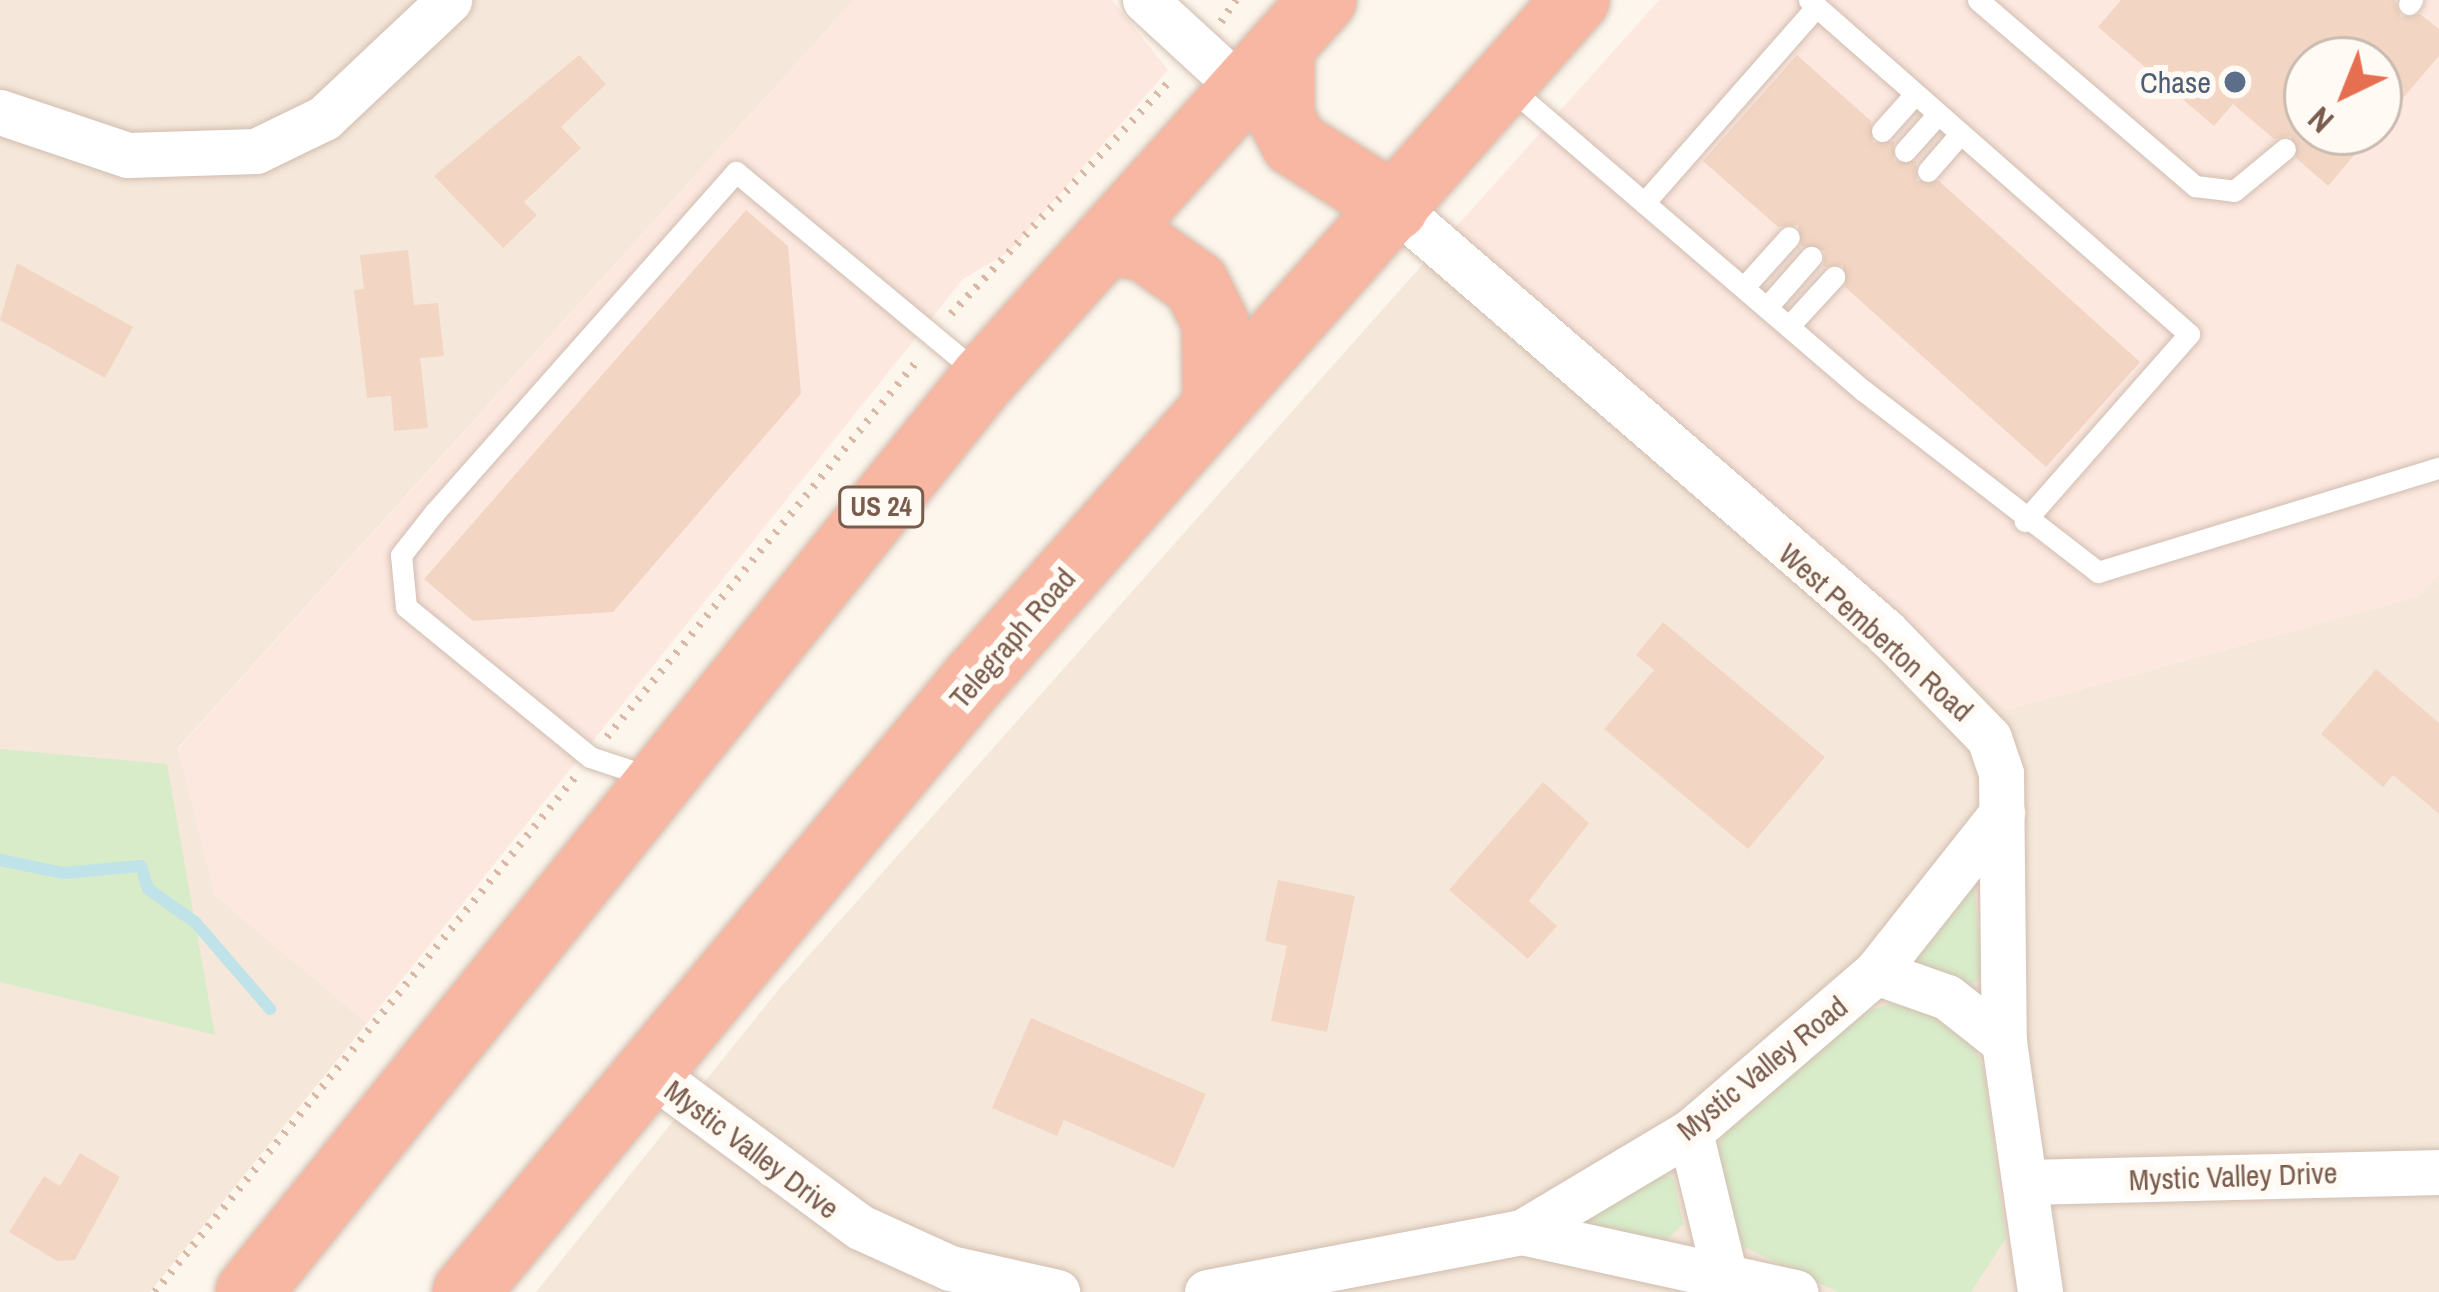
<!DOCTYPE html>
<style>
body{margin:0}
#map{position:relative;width:2439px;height:1292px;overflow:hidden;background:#fdf6ec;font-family:"Archivo Narrow",sans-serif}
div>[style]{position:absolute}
.residential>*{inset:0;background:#f5e8da}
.commercial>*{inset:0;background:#fde8e0}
.green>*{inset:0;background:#d8ecc9}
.stream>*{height:12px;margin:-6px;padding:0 6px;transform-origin:6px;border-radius:6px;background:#bfe3e8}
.building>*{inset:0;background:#f3d5c3}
.path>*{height:8px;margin-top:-4px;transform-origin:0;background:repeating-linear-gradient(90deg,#d9b8a5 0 3px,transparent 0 12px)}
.roads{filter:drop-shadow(0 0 3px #d1beb0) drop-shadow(0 0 3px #d1beb0)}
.lane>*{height:21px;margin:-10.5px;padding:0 10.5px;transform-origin:10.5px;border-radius:10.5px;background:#fff}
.street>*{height:45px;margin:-22.5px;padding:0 22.5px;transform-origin:22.5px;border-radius:22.5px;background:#fff}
.highway>*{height:66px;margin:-33px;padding:0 33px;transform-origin:33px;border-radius:33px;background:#f7b7a3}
.dots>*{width:33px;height:33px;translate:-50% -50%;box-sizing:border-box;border:6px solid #fffaf3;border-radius:50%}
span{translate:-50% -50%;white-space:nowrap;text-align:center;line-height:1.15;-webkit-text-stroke:12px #fffaf3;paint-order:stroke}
.shield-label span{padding:3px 9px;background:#fffaf3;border:3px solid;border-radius:9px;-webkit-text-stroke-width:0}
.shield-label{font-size:27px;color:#7a5c4d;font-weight:700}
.service-label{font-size:30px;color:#4e5e75}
.right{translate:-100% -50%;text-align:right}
.street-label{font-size:30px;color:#7a5c4d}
.north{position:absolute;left:2283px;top:36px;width:120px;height:120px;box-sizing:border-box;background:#fffaf3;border:3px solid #cabbb1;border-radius:50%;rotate:223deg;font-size:33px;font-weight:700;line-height:48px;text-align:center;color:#7a5c4d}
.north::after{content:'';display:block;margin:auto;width:42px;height:54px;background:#e76f51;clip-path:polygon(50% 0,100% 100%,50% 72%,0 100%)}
</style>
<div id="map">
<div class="residential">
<div style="clip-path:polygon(0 0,854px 0,178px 748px,215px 895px,367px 1023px,150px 1292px,0 1292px)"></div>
<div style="clip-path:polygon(1455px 228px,2006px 710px,2419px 596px,2439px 574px,2439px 1292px,536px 1292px,779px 989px)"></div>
</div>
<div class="commercial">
<div style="clip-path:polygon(854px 0,1112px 0,1168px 70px,1009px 252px,963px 279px,367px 1023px,215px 895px,178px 749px)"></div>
<div style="clip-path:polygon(evenodd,1659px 0,2439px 0,2439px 574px,2420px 596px,2006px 710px,1455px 228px,1659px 0,2307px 60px,2379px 60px,2379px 132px,2307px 132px,2307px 60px)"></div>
</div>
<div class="green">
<div style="clip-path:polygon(0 749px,167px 764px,215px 1035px,0 982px)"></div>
<div style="clip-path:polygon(1974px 884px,1983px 973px,1966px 993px,1909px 968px,1943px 903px)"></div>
<div style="clip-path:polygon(1890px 1004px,1943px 1016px,1970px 1036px,1984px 1070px,2006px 1238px,1971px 1292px,1838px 1292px,1734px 1242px,1711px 1159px,1727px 1128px,1856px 1015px)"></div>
<div style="clip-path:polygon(1659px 1171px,1674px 1179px,1683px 1224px,1667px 1240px,1556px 1229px)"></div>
</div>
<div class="stream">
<div style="left:0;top:860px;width:64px;rotate:11.7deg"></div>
<div style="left:63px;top:873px;width:78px;rotate:-5.1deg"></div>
<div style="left:141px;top:866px;width:24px;rotate:73deg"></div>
<div style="left:148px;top:889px;width:57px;rotate:35.1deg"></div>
<div style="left:195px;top:922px;width:115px;rotate:49.2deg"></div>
</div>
<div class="building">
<div style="clip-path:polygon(2121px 0,2395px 0,2401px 17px,2420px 14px,2439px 29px,2439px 56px,2379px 126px,2379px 60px,2307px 60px,2307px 132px,2374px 132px,2328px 186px,2296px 158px,2291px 136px,2274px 139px,2233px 104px,2214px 126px,2098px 27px)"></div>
<div style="clip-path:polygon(579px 55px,606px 84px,561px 127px,581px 148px,524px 202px,537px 215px,503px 248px,434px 176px)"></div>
<div style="clip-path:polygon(1797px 55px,1871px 121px,1873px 143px,1894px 141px,1894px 161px,1916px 161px,1917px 181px,1939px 181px,2140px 362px,2046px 467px,1845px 287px,1843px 265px,1823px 267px,1825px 251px,1801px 246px,1798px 225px,1778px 227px,1703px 161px)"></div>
<div style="clip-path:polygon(746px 210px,788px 246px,801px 394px,613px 612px,473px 621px,424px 579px)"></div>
<div style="clip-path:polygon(408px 250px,414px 305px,438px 303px,444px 356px,420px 358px,428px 428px,394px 431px,391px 396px,367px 398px,354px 290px,364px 289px,360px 255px)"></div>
<div style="clip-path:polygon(17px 263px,133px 327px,105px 378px,0 320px)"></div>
<div style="clip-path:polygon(1663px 622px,1825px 757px,1748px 849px,1604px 729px,1654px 670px,1636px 655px)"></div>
<div style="clip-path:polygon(2376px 669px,2439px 723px,2439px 814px,2393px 775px,2383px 787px,2321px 734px)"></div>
<div style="clip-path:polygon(1543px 782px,1589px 823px,1529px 901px,1557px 926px,1528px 959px,1449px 890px)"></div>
<div style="clip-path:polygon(1278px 880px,1355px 896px,1327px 1032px,1271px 1021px,1287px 946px,1265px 941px)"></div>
<div style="clip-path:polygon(1031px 1018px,1206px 1094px,1174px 1168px,1064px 1120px,1057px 1136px,992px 1108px)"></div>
<div style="clip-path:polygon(80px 1153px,120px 1177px,75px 1260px,57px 1261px,9px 1232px,44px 1176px,60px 1186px)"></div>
</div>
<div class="path">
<div style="left:1221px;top:22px;width:27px;rotate:-56deg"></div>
<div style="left:951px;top:314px;width:323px;rotate:-46.8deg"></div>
<div style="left:607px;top:737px;width:489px;rotate:-50.5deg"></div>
<div style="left:155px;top:1292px;width:665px;rotate:-50.8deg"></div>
</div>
<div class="roads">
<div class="lane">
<div style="left:1809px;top:0;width:506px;rotate:41.31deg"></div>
<div style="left:2189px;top:334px;width:249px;rotate:131.3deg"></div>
<div style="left:1978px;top:0;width:286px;rotate:40.6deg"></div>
<div style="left:2195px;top:186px;width:39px;rotate:7deg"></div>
<div style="left:2234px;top:191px;width:66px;rotate:-39.5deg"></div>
<div style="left:2409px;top:4px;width:5px;rotate:-53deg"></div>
<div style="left:1509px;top:87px;width:467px;rotate:40.6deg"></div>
<div style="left:1864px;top:391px;width:296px;rotate:37.7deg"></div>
<div style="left:2098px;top:572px;width:357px;rotate:-17deg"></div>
<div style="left:1882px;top:131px;width:50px;rotate:-48.3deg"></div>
<div style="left:1905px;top:151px;width:50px;rotate:-48.3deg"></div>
<div style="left:1928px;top:171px;width:49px;rotate:-49.1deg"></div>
<div style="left:1644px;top:203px;width:261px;rotate:-48.7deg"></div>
<div style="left:1744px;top:287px;width:67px;rotate:-48deg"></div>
<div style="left:1767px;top:307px;width:67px;rotate:-48.7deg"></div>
<div style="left:1789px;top:326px;width:67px;rotate:-47.4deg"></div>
<div style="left:653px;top:778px;width:66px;rotate:-161.6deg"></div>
<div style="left:590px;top:757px;width:237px;rotate:-140.8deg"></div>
<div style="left:406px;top:607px;width:52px;rotate:-95.5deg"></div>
<div style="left:401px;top:555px;width:55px;rotate:-51.7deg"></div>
<div style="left:435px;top:512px;width:454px;rotate:-48.5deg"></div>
<div style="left:736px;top:172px;width:316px;rotate:39.7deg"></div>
</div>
<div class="street">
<div style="left:1145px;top:0;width:134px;rotate:42.6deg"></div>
<div style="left:0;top:112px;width:135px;rotate:18.6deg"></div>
<div style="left:128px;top:155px;width:128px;rotate:-1.8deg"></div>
<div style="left:256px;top:151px;width:76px;rotate:-25.9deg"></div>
<div style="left:324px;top:118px;width:172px;rotate:-43.3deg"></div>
<div style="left:1395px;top:207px;width:648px;rotate:40.87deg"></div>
<div style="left:1885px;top:631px;width:149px;rotate:45.8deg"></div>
<div style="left:1989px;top:738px;width:37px;rotate:71deg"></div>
<div style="left:2001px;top:773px;width:269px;rotate:89.4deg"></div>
<div style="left:2004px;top:1042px;width:253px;rotate:81.8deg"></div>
<div style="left:1876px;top:972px;width:203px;rotate:-51.6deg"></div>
<div style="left:651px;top:1073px;width:260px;rotate:36.4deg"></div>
<div style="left:860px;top:1227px;width:99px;rotate:24.5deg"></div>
<div style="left:950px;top:1268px;width:110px;rotate:12.6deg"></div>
<div style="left:1690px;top:1132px;width:140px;rotate:76.4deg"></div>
<div style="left:2028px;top:1182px;width:411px;rotate:-1.4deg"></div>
<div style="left:1522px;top:1232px;width:196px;rotate:-30.8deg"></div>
<div style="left:1690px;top:1132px;width:245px;rotate:-40.7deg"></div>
<div style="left:1876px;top:972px;width:75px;rotate:19.4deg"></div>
<div style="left:1947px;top:997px;width:73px;rotate:38.3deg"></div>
<div style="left:1207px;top:1292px;width:321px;rotate:-10.8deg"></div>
<div style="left:1522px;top:1232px;width:280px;rotate:12.4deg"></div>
</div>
<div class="highway">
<div style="left:1281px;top:48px;width:69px;rotate:90deg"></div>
<div style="left:1281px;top:117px;width:29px;rotate:63deg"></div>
<div style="left:1294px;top:143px;width:120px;rotate:32.4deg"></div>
<div style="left:1112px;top:242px;width:34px;rotate:10deg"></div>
<div style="left:1145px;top:248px;width:62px;rotate:35.2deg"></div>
<div style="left:1196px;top:284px;width:42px;rotate:63.4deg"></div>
<div style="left:1215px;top:322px;width:84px;rotate:89.3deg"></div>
<div style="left:249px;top:1292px;width:1173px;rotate:-51.2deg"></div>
<div style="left:984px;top:378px;width:508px;rotate:-48.11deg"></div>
<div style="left:466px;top:1292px;width:794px;rotate:-50.31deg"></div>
<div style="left:973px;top:681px;width:910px;rotate:-48.48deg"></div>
</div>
</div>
<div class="dots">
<div style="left:2235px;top:82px;background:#5c6f8a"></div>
</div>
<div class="shield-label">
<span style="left:881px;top:507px">US 24</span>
</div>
<div class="service-label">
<span class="right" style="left:2211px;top:82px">Chase</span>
</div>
<div class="street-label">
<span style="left:1876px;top:632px;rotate:42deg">West Pemberton Road</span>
<span style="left:1012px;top:638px;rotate:-49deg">Telegraph Road</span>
<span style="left:1762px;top:1068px;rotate:-39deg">Mystic Valley Road</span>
<span style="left:752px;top:1149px;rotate:37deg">Mystic Valley Drive</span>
<span style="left:2233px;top:1176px;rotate:-2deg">Mystic Valley Drive</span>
</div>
<div class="north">N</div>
</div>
